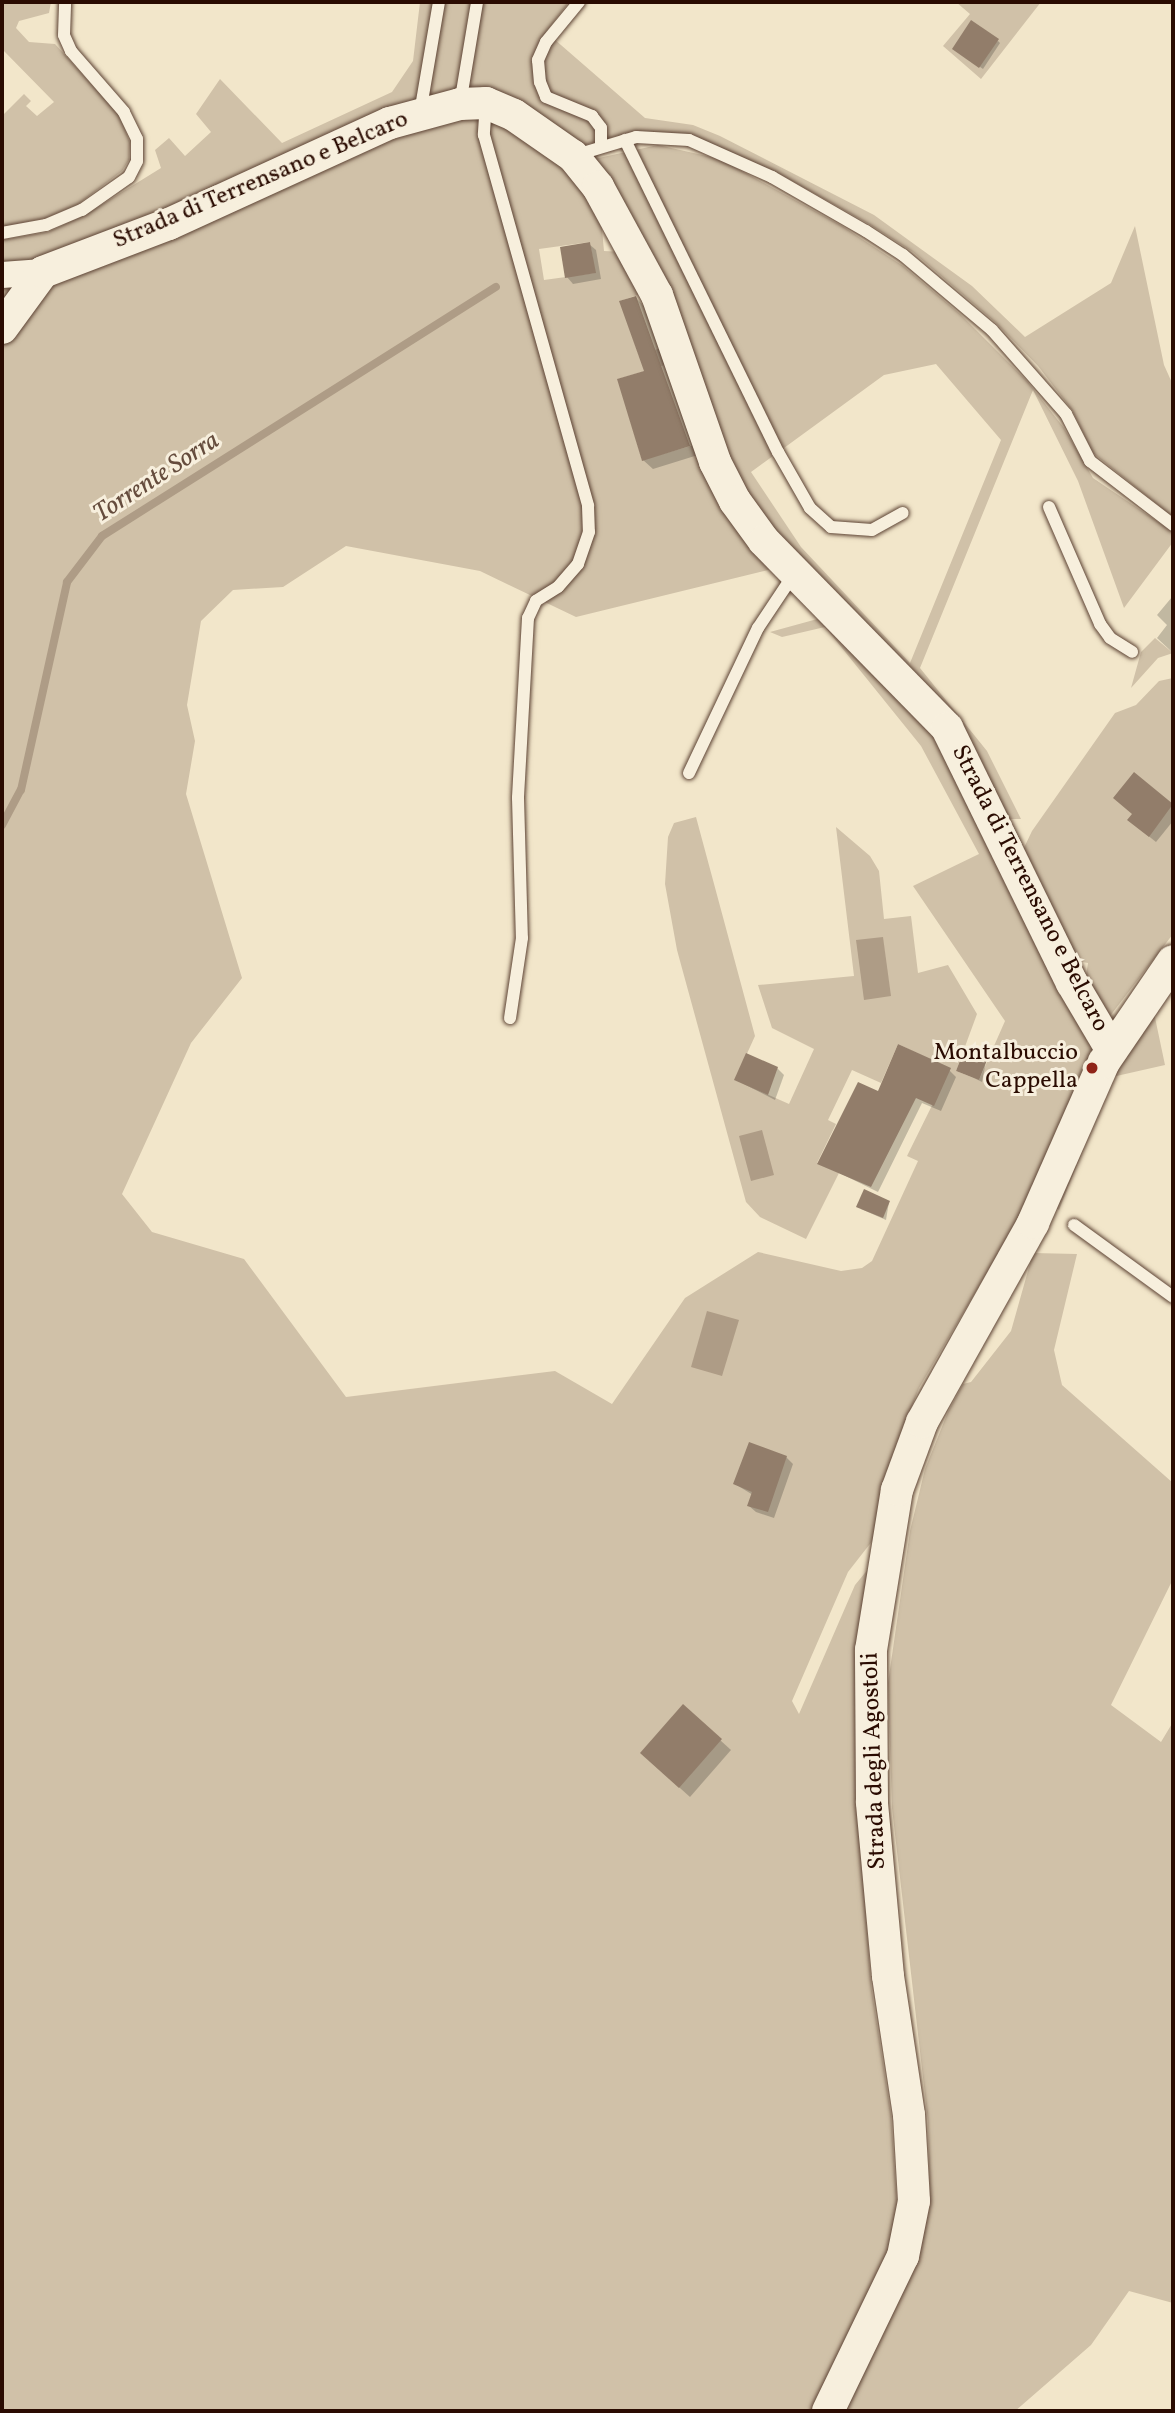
<!DOCTYPE html>
<style>
body{margin:0}
#map{position:relative;width:1175px;height:2413px;overflow:hidden;background:#f2e6ca;font-family:Vollkorn,serif}
div>[style]{position:absolute}
.green>*{inset:0;background:#d0c1a8}
.water>*{inset:0;background:#ae9c86}
.shadow>*{inset:0;background:#0003}
.stream>*{height:8px;margin:-4px;padding:0 4px;transform-origin:4px;border-radius:4px;background:#ae9c86}
.building>*{inset:0;background:#927d6a}
.roads{filter:drop-shadow(0 0 2px #5c4233) drop-shadow(0 0 2px #5c4233)}
.service>*{height:12px;margin:-6px;padding:0 6px;transform-origin:6px;border-radius:6px;background:#f7efdd}
.minor>*{height:26px;margin:-13px;padding:0 13px;transform-origin:13px;border-radius:13px;background:#f7efdd}
.tertiary>*{height:32px;margin:-16px;padding:0 16px;transform-origin:16px;border-radius:16px;background:#f7efdd}
.dots>*{width:19px;height:19px;translate:-50% -50%;box-sizing:border-box;border:4px solid #f7efdd;border-radius:50%}
span{translate:-50% -50%;white-space:nowrap;text-align:center;line-height:1.15;-webkit-text-stroke:6px #f7efdd;paint-order:stroke}
.street-label{font-size:24px;color:#2a0b01}
.poi-label{font-size:24px;color:#2a0b01}
.right{translate:-100% -50%;text-align:right}
.water-label{font-size:26px;color:#654c3d;font-style:italic}
.frame{position:absolute;inset:0;border:4px solid #2a0b01;pointer-events:none}
</style>
<div id="map">
<div class="green">
<div style="clip-path:polygon(2px 2px,51px 2px,49px 13px,19px 21px,16px 28px,29px 42px,55px 44px,120px 116px,130px 143px,129px 160px,122px 171px,77px 205px,46px 218px,2px 227px,2px 116px,24px 94px,31px 101px,26px 106px,37px 116px,54px 102px,2px 49px)"></div>
<div style="clip-path:polygon(evenodd,420px 2px,569px 2px,546px 32px,645px 118px,693px 125px,720px 136px,874px 215px,972px 286px,1025px 337px,1111px 283px,1135px 226px,1164px 365px,1173px 385px,1173px 517px,1093px 453px,1072px 410px,1038px 366px,995px 322px,913px 252px,869px 224px,776px 172px,691px 135px,635px 131px,581px 146px,490px 114px,565px 166px,601px 219px,604px 251px,622px 252px,641px 294px,620px 301px,639px 356px,660px 348px,665px 365px,618px 379px,642px 460px,694px 445px,776px 568px,576px 617px,480px 571px,346px 546px,283px 587px,233px 590px,201px 621px,187px 705px,195px 741px,186px 794px,242px 978px,191px 1043px,122px 1194px,152px 1232px,244px 1259px,346px 1397px,555px 1371px,612px 1404px,685px 1298px,758px 1252px,841px 1271px,862px 1268px,872px 1261px,918px 1161px,907px 1156px,950px 1069px,898px 1044px,881px 1083px,852px 1070px,828px 1120px,836px 1124px,817px 1163px,839px 1173px,806px 1239px,760px 1217px,746px 1202px,677px 950px,665px 884px,668px 837px,674px 823px,696px 817px,755px 1036px,735px 1080px,789px 1104px,814px 1049px,772px 1028px,758px 985px,854px 976px,836px 827px,870px 856px,879px 871px,884px 919px,911px 916px,918px 973px,948px 965px,977px 1014px,956px 1071px,979px 1080px,1005px 1021px,913px 886px,979px 854px,921px 746px,825px 627px,782px 637px,770px 632px,821px 618px,943px 732px,1095px 1046px,1025px 1208px,919px 1388px,890px 1463px,873px 1540px,848px 1572px,792px 1701px,799px 1714px,855px 1585px,869px 1568px,856px 1671px,858px 1806px,871px 1985px,891px 2115px,897px 2204px,889px 2251px,814px 2411px,2px 2411px,2px 240px,48px 232px,85px 215px,161px 168px,155px 150px,169px 138px,185px 156px,211px 132px,196px 114px,220px 79px,282px 143px,392px 92px,413px 61px,420px 2px,590px 242px,595px 273px,544px 280px,539px 249px,590px 242px)"></div>
<div style="clip-path:polygon(956px 2px,1041px 2px,981px 79px,943px 46px,970px 14px)"></div>
<div style="clip-path:polygon(evenodd,658px 145px,720px 159px,842px 226px,903px 266px,960px 314px,1027px 381px,1064px 428px,1093px 478px,1173px 532px,1173px 542px,1124px 608px,1078px 481px,1033px 390px,920px 668px,987px 751px,1021px 819px,1007px 819px,979px 757px,951px 718px,800px 563px,739px 491px,594px 159px,658px 145px,936px 364px,1001px 440px,910px 663px,801px 547px,751px 472px,884px 375px,936px 364px)"></div>
<div style="clip-path:polygon(1155px 638px,1173px 653px,1158px 658px,1131px 688px,1141px 652px)"></div>
<div style="clip-path:polygon(1173px 678px,1173px 934px,1110px 1016px,1085px 982px,1088px 963px,1072px 960px,1021px 854px,1032px 831px,1115px 713px,1136px 705px,1159px 681px)"></div>
<div style="clip-path:polygon(1153px 1008px,1165px 1065px,1112px 1077px,1059px 1210px,1054px 1207px,1111px 1066px)"></div>
<div style="clip-path:polygon(1033px 1253px,1077px 1254px,1054px 1350px,1062px 1385px,1173px 1483px,1173px 1579px,1111px 1705px,1161px 1742px,1173px 1722px,1173px 2303px,1129px 2291px,1091px 2345px,1015px 2411px,845px 2411px,916px 2265px,930px 2205px,928px 2121px,892px 1808px,888px 1683px,910px 1531px,925px 1469px,948px 1412px,963px 1384px,971px 1382px,1011px 1331px)"></div>
</div>
<div class="water">
<div style="clip-path:polygon(883px 937px,891px 996px,864px 1000px,856px 940px)"></div>
<div style="clip-path:polygon(762px 1130px,774px 1175px,751px 1181px,739px 1136px)"></div>
<div style="clip-path:polygon(707px 1311px,739px 1320px,722px 1376px,691px 1367px)"></div>
</div>
<div class="shadow">
<div style="clip-path:polygon(998px 41px,1000px 43px,983px 69px,957px 51px)"></div>
<div style="clip-path:polygon(589px 244px,596px 250px,601px 279px,573px 284px,567px 277px)"></div>
<div style="clip-path:polygon(636px 298px,645px 307px,698px 455px,653px 469px,643px 460px,646px 372px)"></div>
<div style="clip-path:polygon(1172px 597px,1173px 598px,1173px 653px,1157px 638px,1167px 625px,1157px 615px)"></div>
<div style="clip-path:polygon(1134px 774px,1173px 806px,1173px 821px,1156px 842px,1136px 826px)"></div>
<div style="clip-path:polygon(986px 1061px,982px 1082px,958px 1070px)"></div>
<div style="clip-path:polygon(777px 1068px,784px 1075px,775px 1100px,736px 1080px)"></div>
<div style="clip-path:polygon(949px 1070px,956px 1077px,941px 1111px,922px 1103px,878px 1192px,819px 1163px)"></div>
<div style="clip-path:polygon(889px 1202px,886px 1220px,861px 1209px)"></div>
<div style="clip-path:polygon(786px 1457px,793px 1464px,774px 1518px,756px 1512px,749px 1506px,753px 1495px,735px 1484px)"></div>
<div style="clip-path:polygon(720px 1740px,731px 1750px,690px 1797px,652px 1763px)"></div>
</div>
<div class="stream">
<div style="left:2px;top:825px;width:40px;rotate:-62deg"></div>
<div style="left:21px;top:790px;width:213px;rotate:-77.5deg"></div>
<div style="left:67px;top:582px;width:58px;rotate:-52.7deg"></div>
<div style="left:102px;top:536px;width:466px;rotate:-32.3deg"></div>
</div>
<div class="building">
<div style="clip-path:polygon(971px 20px,999px 39px,979px 68px,952px 49px)"></div>
<div style="clip-path:polygon(590px 242px,596px 273px,565px 278px,560px 247px)"></div>
<div style="clip-path:polygon(636px 296px,690px 446px,642px 461px,617px 379px,644px 371px,619px 301px)"></div>
<div style="clip-path:polygon(1134px 772px,1173px 804px,1149px 837px,1127px 820px,1132px 814px,1113px 798px)"></div>
<div style="clip-path:polygon(898px 1044px,951px 1068px,934px 1106px,916px 1098px,871px 1187px,817px 1164px,858px 1082px,878px 1091px)"></div>
<div style="clip-path:polygon(964px 1050px,987px 1060px,979px 1080px,956px 1071px)"></div>
<div style="clip-path:polygon(746px 1053px,778px 1067px,768px 1095px,734px 1080px)"></div>
<div style="clip-path:polygon(864px 1189px,890px 1201px,883px 1218px,856px 1207px)"></div>
<div style="clip-path:polygon(749px 1442px,787px 1456px,768px 1512px,747px 1506px,752px 1492px,733px 1484px)"></div>
<div style="clip-path:polygon(683px 1704px,722px 1739px,679px 1788px,640px 1753px)"></div>
</div>
<div class="roads">
<div class="service">
<div style="left:579px;top:2px;width:52px;rotate:129.5deg"></div>
<div style="left:546px;top:42px;width:20px;rotate:114deg"></div>
<div style="left:538px;top:60px;width:22px;rotate:85deg"></div>
<div style="left:540px;top:82px;width:16px;rotate:68deg"></div>
<div style="left:546px;top:97px;width:50px;rotate:22.4deg"></div>
<div style="left:592px;top:116px;width:15px;rotate:53deg"></div>
<div style="left:601px;top:128px;width:17px;rotate:90deg"></div>
<div style="left:486px;top:103px;width:32px;rotate:94deg"></div>
<div style="left:484px;top:135px;width:385px;rotate:74.3deg"></div>
<div style="left:588px;top:506px;width:26px;rotate:88deg"></div>
<div style="left:589px;top:532px;width:34px;rotate:109deg"></div>
<div style="left:578px;top:564px;width:30px;rotate:131deg"></div>
<div style="left:558px;top:587px;width:26px;rotate:148deg"></div>
<div style="left:536px;top:601px;width:19px;rotate:115deg"></div>
<div style="left:528px;top:618px;width:180px;rotate:93.2deg"></div>
<div style="left:518px;top:798px;width:140px;rotate:88.4deg"></div>
<div style="left:522px;top:938px;width:81px;rotate:98.5deg"></div>
<div style="left:460px;top:104px;width:103px;rotate:-80.5deg"></div>
<div style="left:420px;top:113px;width:113px;rotate:-80.3deg"></div>
<div style="left:625px;top:140px;width:347px;rotate:63.9deg"></div>
<div style="left:778px;top:452px;width:64px;rotate:60.3deg"></div>
<div style="left:810px;top:508px;width:28px;rotate:42deg"></div>
<div style="left:831px;top:527px;width:41px;rotate:4.2deg"></div>
<div style="left:872px;top:530px;width:35px;rotate:-29deg"></div>
<div style="left:573px;top:156px;width:66px;rotate:-16.8deg"></div>
<div style="left:636px;top:137px;width:53px;rotate:3.2deg"></div>
<div style="left:689px;top:140px;width:91px;rotate:24deg"></div>
<div style="left:772px;top:177px;width:108px;rotate:29.9deg"></div>
<div style="left:866px;top:231px;width:44px;rotate:33deg"></div>
<div style="left:903px;top:255px;width:116px;rotate:40.1deg"></div>
<div style="left:992px;top:330px;width:112px;rotate:48.6deg"></div>
<div style="left:1066px;top:414px;width:53px;rotate:62.9deg"></div>
<div style="left:1090px;top:461px;width:105px;rotate:37.6deg"></div>
<div style="left:2px;top:233px;width:45px;rotate:-10.3deg"></div>
<div style="left:46px;top:225px;width:39px;rotate:-23deg"></div>
<div style="left:82px;top:210px;width:57px;rotate:-35.1deg"></div>
<div style="left:129px;top:177px;width:18px;rotate:-63deg"></div>
<div style="left:137px;top:161px;width:22px;rotate:-90deg"></div>
<div style="left:137px;top:139px;width:30px;rotate:-116deg"></div>
<div style="left:124px;top:112px;width:81px;rotate:-131deg"></div>
<div style="left:71px;top:51px;width:17px;rotate:-114deg"></div>
<div style="left:64px;top:35px;width:33px;rotate:-88deg"></div>
<div style="left:1049px;top:507px;width:128px;rotate:66.4deg"></div>
<div style="left:1100px;top:624px;width:17px;rotate:54deg"></div>
<div style="left:1110px;top:638px;width:26px;rotate:32deg"></div>
<div style="left:689px;top:773px;width:161px;rotate:-64.6deg"></div>
<div style="left:758px;top:628px;width:65px;rotate:-56.3deg"></div>
<div style="left:1074px;top:1225px;width:122px;rotate:36deg"></div>
</div>
<div class="minor">
<div style="left:2px;top:275px;width:41px;rotate:-4.2deg"></div>
</div>
<div class="tertiary">
<div style="left:2px;top:328px;width:69px;rotate:-53.8deg"></div>
<div style="left:43px;top:272px;width:135px;rotate:-20.9deg"></div>
<div style="left:169px;top:224px;width:243px;rotate:-24.6deg"></div>
<div style="left:390px;top:123px;width:73px;rotate:-15.2deg"></div>
<div style="left:460px;top:104px;width:26px;rotate:-2deg"></div>
<div style="left:486px;top:103px;width:30px;rotate:23deg"></div>
<div style="left:514px;top:115px;width:72px;rotate:34.8deg"></div>
<div style="left:573px;top:156px;width:40px;rotate:51deg"></div>
<div style="left:598px;top:187px;width:123px;rotate:61.4deg"></div>
<div style="left:657px;top:295px;width:177px;rotate:70.8deg"></div>
<div style="left:715px;top:462px;width:44px;rotate:62.9deg"></div>
<div style="left:735px;top:501px;width:49px;rotate:54.1deg"></div>
<div style="left:764px;top:541px;width:262px;rotate:45.6deg"></div>
<div style="left:947px;top:728px;width:284px;rotate:63.9deg"></div>
<div style="left:1072px;top:983px;width:77px;rotate:59.4deg"></div>
<div style="left:828px;top:2411px;width:172px;rotate:-64.2deg"></div>
<div style="left:903px;top:2256px;width:56px;rotate:-78.7deg"></div>
<div style="left:914px;top:2201px;width:86px;rotate:-93.3deg"></div>
<div style="left:909px;top:2115px;width:141px;rotate:-98.6deg"></div>
<div style="left:888px;top:1976px;width:175px;rotate:-95.3deg"></div>
<div style="left:872px;top:1802px;width:152px;rotate:-90.4deg"></div>
<div style="left:871px;top:1650px;width:162px;rotate:-80.8deg"></div>
<div style="left:897px;top:1490px;width:72px;rotate:-69.8deg"></div>
<div style="left:922px;top:1422px;width:228px;rotate:-60.8deg"></div>
<div style="left:1033px;top:1223px;width:176px;rotate:-66.2deg"></div>
<div style="left:1104px;top:1062px;width:122px;rotate:-55.7deg"></div>
</div>
</div>
<div class="dots">
<div style="left:1092px;top:1068px;background:#8f2418"></div>
</div>
<div class="street-label">
<span style="left:261px;top:181px;rotate:-23deg">Strada di Terrensano e Belcaro</span>
<span style="left:1029px;top:889px;rotate:63deg">Strada di Terrensano e Belcaro</span>
<span style="left:875px;top:1761px;rotate:-92deg">Strada degli Agostoli</span>
</div>
<div class="poi-label">
<span class="right" style="left:1078px;top:1068px">Montalbuccio<br>Cappella</span>
</div>
<div class="water-label">
<span style="left:157px;top:478px;rotate:-33deg">Torrente Sorra</span>
</div>
<div class="frame"></div>
</div>
